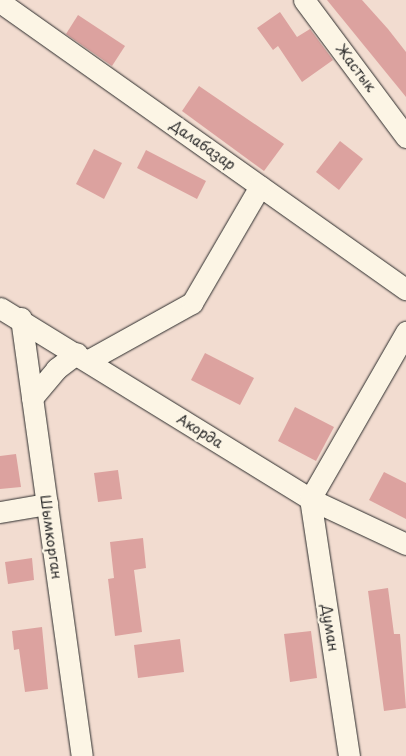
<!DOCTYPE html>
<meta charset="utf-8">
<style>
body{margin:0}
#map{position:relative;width:406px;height:756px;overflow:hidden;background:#f2dcd0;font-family:"Playpen Sans",sans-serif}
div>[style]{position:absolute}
.building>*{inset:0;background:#dca29f}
.roads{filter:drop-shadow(0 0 1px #2b2b2b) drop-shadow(0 0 1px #2b2b2b)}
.minor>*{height:21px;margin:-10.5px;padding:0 10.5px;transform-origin:10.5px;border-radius:10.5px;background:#fcf5e5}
span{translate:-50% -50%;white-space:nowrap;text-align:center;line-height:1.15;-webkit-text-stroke:4.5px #fcf5e5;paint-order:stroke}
.street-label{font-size:14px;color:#2b2b2b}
</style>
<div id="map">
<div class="building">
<div style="clip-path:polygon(327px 0,362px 0,388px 29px,406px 52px,406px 97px)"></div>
<div style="clip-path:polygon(280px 12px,297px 37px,310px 29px,333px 60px,302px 82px,278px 46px,273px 50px,257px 28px)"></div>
<div style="clip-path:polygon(78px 15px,125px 46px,112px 66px,66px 34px)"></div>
<div style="clip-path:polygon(199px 86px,284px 144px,264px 171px,182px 111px)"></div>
<div style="clip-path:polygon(340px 141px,363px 159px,339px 190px,316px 172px)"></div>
<div style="clip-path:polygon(94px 149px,122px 163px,104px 199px,76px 184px)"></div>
<div style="clip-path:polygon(146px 150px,206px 181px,197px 199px,137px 168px)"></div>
<div style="clip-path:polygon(205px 353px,254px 378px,240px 405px,191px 380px)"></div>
<div style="clip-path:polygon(295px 407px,334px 427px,316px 461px,278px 441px)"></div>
<div style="clip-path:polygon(16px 454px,21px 487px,0 489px,0 456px)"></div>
<div style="clip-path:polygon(118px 470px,122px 499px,98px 502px,94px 473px)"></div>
<div style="clip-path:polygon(384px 472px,406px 483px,406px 519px,369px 500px)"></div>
<div style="clip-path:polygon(143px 538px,146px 568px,134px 570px,142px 632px,115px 636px,108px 579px,114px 578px,110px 542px)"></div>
<div style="clip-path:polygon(32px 558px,34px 580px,8px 584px,5px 562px)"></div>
<div style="clip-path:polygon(388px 588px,394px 634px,400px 634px,406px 708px,384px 711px,368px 591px)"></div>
<div style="clip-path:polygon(42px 627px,48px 689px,25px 692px,19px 649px,14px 650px,12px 631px)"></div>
<div style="clip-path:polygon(311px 631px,317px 678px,290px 682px,284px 634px)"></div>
<div style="clip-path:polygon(180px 639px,184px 672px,138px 678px,134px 645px)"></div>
</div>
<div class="roads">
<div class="minor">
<div style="left:304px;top:0;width:171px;rotate:53.3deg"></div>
<div style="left:0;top:2px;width:497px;rotate:35.3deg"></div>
<div style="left:0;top:308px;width:364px;rotate:31.6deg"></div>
<div style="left:310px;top:499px;width:106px;rotate:25.1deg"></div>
<div style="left:21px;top:318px;width:442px;rotate:82.1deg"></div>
<div style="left:89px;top:360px;width:118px;rotate:-29deg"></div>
<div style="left:192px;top:303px;width:135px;rotate:-59.8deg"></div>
<div style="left:32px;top:398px;width:38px;rotate:-50deg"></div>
<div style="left:56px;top:369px;width:26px;rotate:-37deg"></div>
<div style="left:0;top:512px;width:48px;rotate:-9.7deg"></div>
<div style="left:349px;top:756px;width:260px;rotate:-98.6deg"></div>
<div style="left:310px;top:499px;width:193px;rotate:-60.1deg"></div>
</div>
</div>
<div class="street-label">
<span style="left:356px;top:68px;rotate:53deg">Жастык</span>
<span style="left:203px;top:145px;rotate:35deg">Далабазар</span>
<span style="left:200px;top:431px;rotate:32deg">Акорда</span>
<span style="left:51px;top:537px;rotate:82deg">Шымкорган</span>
<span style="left:330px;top:628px;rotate:81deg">Думан</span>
</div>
</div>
